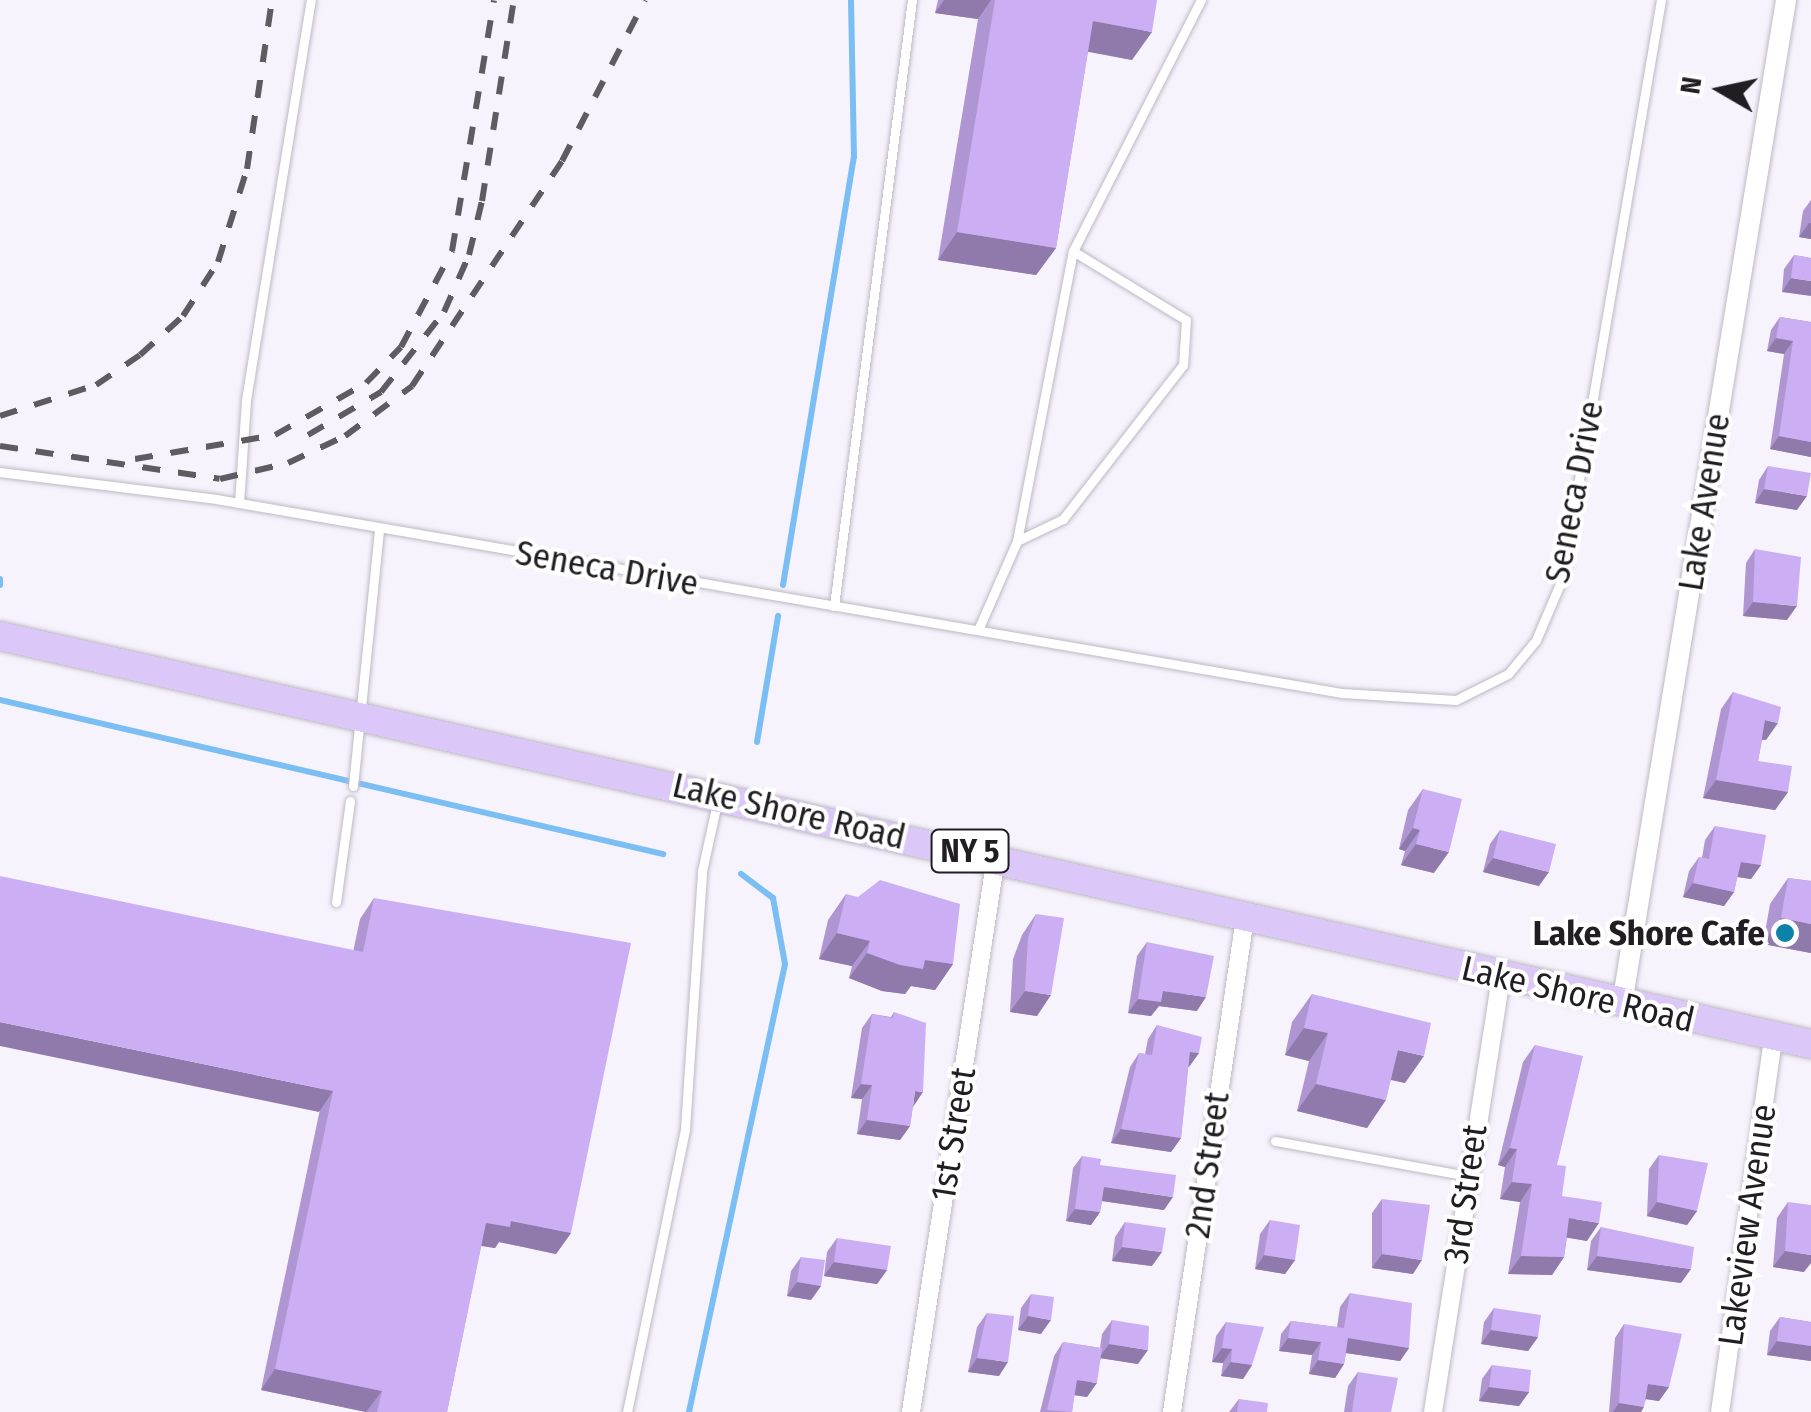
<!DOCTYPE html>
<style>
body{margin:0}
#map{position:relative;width:1811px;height:1412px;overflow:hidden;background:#f7f3fd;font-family:"Fira Sans Condensed",sans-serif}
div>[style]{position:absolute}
.stream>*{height:6px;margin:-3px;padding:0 3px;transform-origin:3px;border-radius:3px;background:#7bbef3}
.roads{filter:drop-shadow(0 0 2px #bdb9c3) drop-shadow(0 0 2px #bdb9c3)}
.service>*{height:9px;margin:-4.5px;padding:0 4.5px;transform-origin:4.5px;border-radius:4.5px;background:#fff}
.minor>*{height:18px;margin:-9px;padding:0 9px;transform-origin:9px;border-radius:9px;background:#fff}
.tertiary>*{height:20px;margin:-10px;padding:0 10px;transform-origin:10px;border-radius:10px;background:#fff}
.trunk>*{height:28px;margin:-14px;padding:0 14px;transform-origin:14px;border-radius:14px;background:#dbc8f8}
.rail>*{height:6px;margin-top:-3px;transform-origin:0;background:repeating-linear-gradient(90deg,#5e5c61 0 18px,transparent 0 36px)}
.wall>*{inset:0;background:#af96d2}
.shaded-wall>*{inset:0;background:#8f7aab}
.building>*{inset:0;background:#ccaef4}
.dots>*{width:28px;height:28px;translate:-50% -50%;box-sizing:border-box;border:5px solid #fff;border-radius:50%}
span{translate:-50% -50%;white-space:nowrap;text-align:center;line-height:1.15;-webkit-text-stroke:8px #fff;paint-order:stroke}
.shield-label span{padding:2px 8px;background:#fff;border:2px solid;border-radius:8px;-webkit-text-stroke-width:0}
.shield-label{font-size:32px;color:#201e22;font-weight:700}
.street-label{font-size:35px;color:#201e22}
.poi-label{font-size:35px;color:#201e22;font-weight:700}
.right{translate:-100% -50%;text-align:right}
.north{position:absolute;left:1671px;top:40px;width:100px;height:100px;-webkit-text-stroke:8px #fff;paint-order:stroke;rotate:279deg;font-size:28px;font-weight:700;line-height:40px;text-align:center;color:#201e22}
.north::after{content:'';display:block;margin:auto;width:35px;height:45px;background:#201e22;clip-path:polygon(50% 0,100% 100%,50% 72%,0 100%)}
</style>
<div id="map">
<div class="stream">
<div style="left:0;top:579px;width:6px;rotate:90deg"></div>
<div style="left:783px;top:585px;width:434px;rotate:-80.6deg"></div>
<div style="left:854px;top:157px;width:157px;rotate:-91.1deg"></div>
<div style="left:0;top:700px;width:681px;rotate:13.08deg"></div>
<div style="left:757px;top:742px;width:128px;rotate:-80.5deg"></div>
<div style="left:689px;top:1412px;width:458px;rotate:-77.9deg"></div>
<div style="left:785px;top:964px;width:67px;rotate:-100.3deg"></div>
<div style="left:773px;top:898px;width:40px;rotate:-143deg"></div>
</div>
<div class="roads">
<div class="service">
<div style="left:0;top:472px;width:218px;rotate:7.1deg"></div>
<div style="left:216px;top:499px;width:1143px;rotate:9.78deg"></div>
<div style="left:1342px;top:693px;width:114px;rotate:3.5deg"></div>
<div style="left:1456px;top:700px;width:58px;rotate:-26.6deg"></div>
<div style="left:1508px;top:674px;width:44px;rotate:-50.5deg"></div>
<div style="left:1536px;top:640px;width:66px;rotate:-66.9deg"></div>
<div style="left:1562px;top:579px;width:587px;rotate:-80.3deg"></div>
<div style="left:239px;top:503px;width:103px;rotate:-86.1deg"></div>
<div style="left:246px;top:400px;width:405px;rotate:-80.8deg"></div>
<div style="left:1017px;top:541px;width:51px;rotate:-25.6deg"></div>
<div style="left:1063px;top:519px;width:195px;rotate:-52.1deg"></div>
<div style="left:1183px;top:365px;width:45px;rotate:-86.2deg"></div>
<div style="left:1186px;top:320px;width:132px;rotate:-148.6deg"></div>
<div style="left:834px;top:606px;width:611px;rotate:-82.67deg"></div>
<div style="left:978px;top:630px;width:97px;rotate:-66.3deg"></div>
<div style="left:1017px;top:541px;width:295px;rotate:-79.1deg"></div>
<div style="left:1073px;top:251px;width:282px;rotate:-63deg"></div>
<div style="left:353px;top:786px;width:259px;rotate:-84.2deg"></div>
<div style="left:336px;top:902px;width:102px;rotate:-82.1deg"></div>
<div style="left:1275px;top:1141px;width:195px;rotate:10.3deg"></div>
<div style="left:627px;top:1412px;width:289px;rotate:-78.4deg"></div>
<div style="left:685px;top:1129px;width:259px;rotate:-86.2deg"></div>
<div style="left:702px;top:871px;width:70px;rotate:-77.6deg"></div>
</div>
<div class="minor">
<div style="left:911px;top:1412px;width:561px;rotate:-81.29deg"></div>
<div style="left:1172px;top:1412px;width:499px;rotate:-81.6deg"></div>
<div style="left:1433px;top:1412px;width:441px;rotate:-81.1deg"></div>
<div style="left:1720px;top:1412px;width:378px;rotate:-81.9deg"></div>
</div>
<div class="tertiary">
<div style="left:1622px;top:1004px;width:1017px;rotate:-80.72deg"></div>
</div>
<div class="trunk">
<div style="left:0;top:636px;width:1856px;rotate:12.7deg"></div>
</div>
</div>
<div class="rail">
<div style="left:0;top:416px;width:101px;rotate:-17.9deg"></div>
<div style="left:96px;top:385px;width:53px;rotate:-34.3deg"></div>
<div style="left:140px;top:355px;width:58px;rotate:-42.2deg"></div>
<div style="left:183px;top:316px;width:64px;rotate:-57.1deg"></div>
<div style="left:218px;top:262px;width:97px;rotate:-72.7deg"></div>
<div style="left:247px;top:169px;width:171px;rotate:-81.6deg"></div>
<div style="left:308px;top:435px;width:85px;rotate:-30.5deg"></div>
<div style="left:381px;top:392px;width:102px;rotate:-51.8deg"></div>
<div style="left:444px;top:312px;width:62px;rotate:-66.3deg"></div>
<div style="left:469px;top:255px;width:56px;rotate:-76.5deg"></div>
<div style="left:482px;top:201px;width:204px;rotate:-81deg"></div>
<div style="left:0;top:446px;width:222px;rotate:8.5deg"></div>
<div style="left:220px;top:479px;width:70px;rotate:-13.2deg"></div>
<div style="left:288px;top:463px;width:63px;rotate:-25.3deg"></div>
<div style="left:345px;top:436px;width:84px;rotate:-36.7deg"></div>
<div style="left:412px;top:386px;width:270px;rotate:-56.3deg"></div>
<div style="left:562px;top:161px;width:181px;rotate:-62.7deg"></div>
<div style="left:135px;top:459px;width:142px;rotate:-9.7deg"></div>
<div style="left:275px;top:435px;width:105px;rotate:-29.7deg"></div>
<div style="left:366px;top:383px;width:50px;rotate:-45.8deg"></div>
<div style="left:401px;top:347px;width:109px;rotate:-62deg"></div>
<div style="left:452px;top:251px;width:254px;rotate:-80.5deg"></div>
</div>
<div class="wall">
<div style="clip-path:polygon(938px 0,1157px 0,1132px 60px,1088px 51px,1056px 248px,1036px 275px,938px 260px,978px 19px,935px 13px)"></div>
<div style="clip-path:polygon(1811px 200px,1811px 239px,1799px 237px,1803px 211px)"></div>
<div style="clip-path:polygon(1794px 255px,1811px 258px,1782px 292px,1784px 269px)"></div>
<div style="clip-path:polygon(1780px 317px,1811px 322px,1811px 457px,1770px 449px,1784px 354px,1767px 351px,1771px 330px)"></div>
<div style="clip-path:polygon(1768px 466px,1797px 510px,1755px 503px,1759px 480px)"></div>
<div style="clip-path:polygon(1755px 549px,1787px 620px,1743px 616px,1746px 563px)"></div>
<div style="clip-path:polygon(1733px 692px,1766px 740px,1762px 740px,1758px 761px,1788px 792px,1775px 810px,1703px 798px,1721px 709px)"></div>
<div style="clip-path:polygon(1423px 789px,1434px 873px,1401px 865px,1405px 851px,1399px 849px,1408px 810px)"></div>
<div style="clip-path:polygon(1715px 826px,1761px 865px,1751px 879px,1737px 877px,1734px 892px,1724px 906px,1683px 897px,1689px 871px,1699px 857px,1702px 858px,1705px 840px)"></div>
<div style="clip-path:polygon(1500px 830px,1539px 886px,1483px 872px,1490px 844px)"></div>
<div style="clip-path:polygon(1788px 878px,1811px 881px,1811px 953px,1763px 944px,1770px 904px)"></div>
<div style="clip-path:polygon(846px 894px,953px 964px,935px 990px,911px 986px,905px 994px,882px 991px,849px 978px,852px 966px,819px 959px,828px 920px)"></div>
<div style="clip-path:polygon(374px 898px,571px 1233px,556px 1254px,499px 1242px,495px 1248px,481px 1246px,447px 1412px,366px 1412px,261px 1390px,360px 919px)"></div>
<div style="clip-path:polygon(1036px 914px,1037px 1016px,1010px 1012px,1013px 959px,1022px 935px)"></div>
<div style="clip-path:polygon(1147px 942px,1197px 1011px,1159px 1006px,1151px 1016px,1128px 1013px,1137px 956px)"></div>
<div style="clip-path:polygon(1312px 994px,1405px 1083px,1391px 1080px,1367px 1128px,1297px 1111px,1309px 1061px,1285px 1055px,1292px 1022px)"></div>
<div style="clip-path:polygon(894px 1012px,913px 1106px,910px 1126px,900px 1140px,857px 1134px,862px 1099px,851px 1098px,862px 1028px,872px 1014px,891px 1017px)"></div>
<div style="clip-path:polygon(1157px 1025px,1199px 1053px,1188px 1067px,1181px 1138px,1171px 1152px,1111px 1143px,1130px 1067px,1139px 1053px,1145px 1054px,1148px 1039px)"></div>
<div style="clip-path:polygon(1535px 1045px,1562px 1196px,1587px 1241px,1567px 1237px,1564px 1257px,1552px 1275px,1508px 1274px,1520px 1202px,1500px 1199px,1505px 1167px,1498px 1165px,1523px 1062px)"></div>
<div style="clip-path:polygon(1659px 1155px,1697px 1211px,1687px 1225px,1647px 1216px,1649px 1169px)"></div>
<div style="clip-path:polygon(1082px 1156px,1100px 1165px,1164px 1210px,1102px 1201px,1100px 1212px,1091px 1225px,1066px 1221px,1073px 1168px)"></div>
<div style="clip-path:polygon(1382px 1199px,1413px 1274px,1372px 1268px,1372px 1213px)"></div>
<div style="clip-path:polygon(1788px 1202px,1804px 1272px,1773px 1267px,1777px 1218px)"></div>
<div style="clip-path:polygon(1270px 1220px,1295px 1260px,1285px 1274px,1255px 1269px,1260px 1234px)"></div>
<div style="clip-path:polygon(1125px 1222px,1152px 1266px,1112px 1261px,1115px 1237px)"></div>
<div style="clip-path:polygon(1601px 1227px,1681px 1283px,1587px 1270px,1591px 1241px)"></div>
<div style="clip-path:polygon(837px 1238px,887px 1270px,877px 1284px,824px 1276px,827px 1252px)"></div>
<div style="clip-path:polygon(801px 1257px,821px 1286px,811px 1300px,787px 1296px,791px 1271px)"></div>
<div style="clip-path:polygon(1350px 1293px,1409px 1348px,1400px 1361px,1346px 1353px,1344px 1364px,1335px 1378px,1309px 1374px,1312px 1355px,1279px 1351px,1281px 1334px,1291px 1321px,1337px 1327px,1340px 1307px)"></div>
<div style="clip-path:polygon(1031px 1294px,1041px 1334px,1018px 1330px,1021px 1308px)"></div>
<div style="clip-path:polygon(1494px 1308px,1538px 1337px,1528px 1351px,1481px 1344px,1484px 1322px)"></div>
<div style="clip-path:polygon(987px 1313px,999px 1376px,968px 1372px,977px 1327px)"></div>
<div style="clip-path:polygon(1780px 1317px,1811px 1322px,1811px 1361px,1767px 1355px,1770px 1331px)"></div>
<div style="clip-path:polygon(1112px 1320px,1138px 1364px,1101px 1358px,1087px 1397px,1074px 1395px,1072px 1412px,1040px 1412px,1054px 1356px,1063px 1342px,1100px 1348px,1102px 1334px)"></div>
<div style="clip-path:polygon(1226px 1322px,1252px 1365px,1243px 1379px,1221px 1376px,1223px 1363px,1212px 1362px,1216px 1336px)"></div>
<div style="clip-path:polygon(1624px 1324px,1669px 1387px,1659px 1401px,1646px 1399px,1641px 1412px,1609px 1412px,1615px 1338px)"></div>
<div style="clip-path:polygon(1492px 1365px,1529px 1392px,1519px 1406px,1479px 1401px,1482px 1379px)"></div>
<div style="clip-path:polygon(1358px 1372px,1391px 1412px,1344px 1412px,1348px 1386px)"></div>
<div style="clip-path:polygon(1239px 1399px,1267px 1412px,1229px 1412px)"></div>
</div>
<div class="shaded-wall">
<div style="clip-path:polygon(944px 0,991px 0,978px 19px,935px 13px)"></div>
<div style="clip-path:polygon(1093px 21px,1152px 32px,1132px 60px,1073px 49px)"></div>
<div style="clip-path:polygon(1809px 223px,1811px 223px,1811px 239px,1799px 237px)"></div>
<div style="clip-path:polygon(957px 232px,1056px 248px,1036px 275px,938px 260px)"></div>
<div style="clip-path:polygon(1791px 278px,1811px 281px,1811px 296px,1782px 292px)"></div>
<div style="clip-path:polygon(1776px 338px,1793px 341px,1784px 354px,1767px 351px)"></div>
<div style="clip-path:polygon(1779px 436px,1811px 442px,1811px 457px,1770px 449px)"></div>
<div style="clip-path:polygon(1764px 489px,1807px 496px,1797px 510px,1755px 503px)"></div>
<div style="clip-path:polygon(1753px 602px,1797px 606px,1787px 620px,1743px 616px)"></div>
<div style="clip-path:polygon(1765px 720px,1778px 723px,1766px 740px,1752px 738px)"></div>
<div style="clip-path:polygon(1716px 780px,1788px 792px,1775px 810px,1703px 798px)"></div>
<div style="clip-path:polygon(1413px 828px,1420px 830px,1405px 851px,1399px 849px)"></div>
<div style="clip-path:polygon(1416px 844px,1449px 852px,1434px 873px,1401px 865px)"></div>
<div style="clip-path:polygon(1493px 858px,1549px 872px,1539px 886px,1483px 872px)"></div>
<div style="clip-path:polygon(1741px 862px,1761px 865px,1751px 879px,1731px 876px)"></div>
<div style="clip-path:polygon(1693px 883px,1734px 892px,1724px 906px,1683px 897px)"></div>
<div style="clip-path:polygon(1781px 918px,1811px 924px,1811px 953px,1763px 944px)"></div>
<div style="clip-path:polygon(837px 933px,870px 941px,852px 966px,819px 959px)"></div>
<div style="clip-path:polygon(867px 953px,925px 960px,953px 964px,935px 990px,911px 986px,905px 994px,882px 991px,849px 978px)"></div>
<div style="clip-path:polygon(1025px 991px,1051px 995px,1037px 1016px,1010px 1012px)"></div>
<div style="clip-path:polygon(1163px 991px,1206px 997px,1197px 1011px,1159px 1006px,1151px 1016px,1128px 1013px,1138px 999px)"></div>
<div style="clip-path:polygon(0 1022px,333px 1091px,319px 1112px,0 1046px)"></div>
<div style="clip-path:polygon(1304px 1028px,1328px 1033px,1309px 1061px,1285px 1055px)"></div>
<div style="clip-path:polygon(1398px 1050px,1424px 1056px,1405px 1083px,1379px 1077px)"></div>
<div style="clip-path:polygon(1190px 1052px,1199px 1053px,1189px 1067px,1180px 1066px)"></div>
<div style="clip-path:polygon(861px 1084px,872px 1085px,862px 1099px,851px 1098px)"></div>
<div style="clip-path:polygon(1316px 1084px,1386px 1100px,1367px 1128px,1297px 1111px)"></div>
<div style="clip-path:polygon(915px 1091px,923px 1092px,913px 1107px)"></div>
<div style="clip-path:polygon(867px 1120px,910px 1126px,900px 1140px,857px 1134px)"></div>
<div style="clip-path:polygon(1121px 1129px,1181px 1138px,1171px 1152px,1111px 1143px)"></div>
<div style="clip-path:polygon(1510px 1148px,1517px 1149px,1505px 1167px,1498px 1165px)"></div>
<div style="clip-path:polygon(1512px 1182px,1532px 1184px,1520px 1202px,1500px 1199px)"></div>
<div style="clip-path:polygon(1104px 1187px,1173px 1197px,1164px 1210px,1095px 1200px)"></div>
<div style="clip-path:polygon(1657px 1202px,1697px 1211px,1687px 1225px,1647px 1216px)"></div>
<div style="clip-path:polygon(1075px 1209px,1100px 1212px,1091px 1225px,1066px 1221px)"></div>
<div style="clip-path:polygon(1569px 1218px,1599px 1223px,1587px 1241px,1557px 1236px)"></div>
<div style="clip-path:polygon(511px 1221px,571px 1233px,556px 1254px,499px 1242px,495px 1248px,471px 1244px,486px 1223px)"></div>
<div style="clip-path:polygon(1122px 1247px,1162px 1252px,1152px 1266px,1112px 1261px)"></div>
<div style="clip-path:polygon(1785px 1251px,1811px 1255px,1811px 1263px,1804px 1272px,1773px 1267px)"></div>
<div style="clip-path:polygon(1382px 1254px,1422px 1260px,1413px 1274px,1372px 1268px)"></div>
<div style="clip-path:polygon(1264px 1255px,1295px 1260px,1285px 1274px,1255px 1269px)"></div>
<div style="clip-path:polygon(1521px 1256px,1564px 1257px,1552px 1275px,1508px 1274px)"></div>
<div style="clip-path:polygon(1597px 1256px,1691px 1269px,1681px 1283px,1587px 1270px)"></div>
<div style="clip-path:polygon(834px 1262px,887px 1270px,877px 1284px,824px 1276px)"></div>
<div style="clip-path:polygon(797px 1282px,821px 1286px,811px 1300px,787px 1296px)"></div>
<div style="clip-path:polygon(1028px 1316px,1051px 1320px,1041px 1334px,1018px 1330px)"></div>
<div style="clip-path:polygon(1491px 1330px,1538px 1337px,1528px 1351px,1481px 1344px)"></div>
<div style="clip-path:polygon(1288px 1338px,1321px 1342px,1312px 1355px,1279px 1351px)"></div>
<div style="clip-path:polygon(1348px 1338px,1409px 1348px,1400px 1361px,1339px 1352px)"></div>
<div style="clip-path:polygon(1777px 1341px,1811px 1346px,1811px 1361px,1767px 1355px)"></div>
<div style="clip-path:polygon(1109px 1344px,1148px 1350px,1138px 1364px,1099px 1358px)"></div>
<div style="clip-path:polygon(1222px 1348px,1232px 1349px,1223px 1363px,1212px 1362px)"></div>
<div style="clip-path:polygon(977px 1358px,1008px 1362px,999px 1376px,968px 1372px)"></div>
<div style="clip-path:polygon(1318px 1360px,1344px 1364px,1335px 1378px,1309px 1374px)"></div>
<div style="clip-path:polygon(1231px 1362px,1252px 1365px,1243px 1379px,1221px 1376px)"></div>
<div style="clip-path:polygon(275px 1369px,382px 1391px,366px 1412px,261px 1390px)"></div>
<div style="clip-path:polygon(1077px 1380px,1097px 1383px,1087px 1397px,1067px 1394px)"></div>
<div style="clip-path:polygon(1648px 1384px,1669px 1387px,1659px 1401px,1638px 1398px)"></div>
<div style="clip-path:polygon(1489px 1387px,1529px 1392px,1519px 1406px,1479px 1401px)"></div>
<div style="clip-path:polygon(1619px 1403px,1644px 1407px,1641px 1412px,1613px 1412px)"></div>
</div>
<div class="building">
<div style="clip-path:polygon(995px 0,1157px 0,1152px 32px,1093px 21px,1056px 248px,957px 232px)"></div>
<div style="clip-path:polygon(1794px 255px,1811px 258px,1811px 281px,1791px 278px)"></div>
<div style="clip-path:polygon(1780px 317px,1811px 322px,1811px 442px,1779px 436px,1793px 341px,1776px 338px)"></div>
<div style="clip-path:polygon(1768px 466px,1811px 473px,1807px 496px,1764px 489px)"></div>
<div style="clip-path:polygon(1755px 549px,1801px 557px,1797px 606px,1753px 602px)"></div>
<div style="clip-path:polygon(1733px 692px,1781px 707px,1778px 723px,1765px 720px,1758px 761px,1792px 766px,1788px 792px,1716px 780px)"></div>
<div style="clip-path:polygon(1423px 789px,1462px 799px,1449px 852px,1416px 844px,1420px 830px,1413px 828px)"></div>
<div style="clip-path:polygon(1715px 826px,1766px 835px,1761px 865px,1741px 862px,1734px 892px,1693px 883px,1699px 857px,1709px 859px)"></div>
<div style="clip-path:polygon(1500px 830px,1556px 844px,1549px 872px,1493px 858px)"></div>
<div style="clip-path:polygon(0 876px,363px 952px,374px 898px,631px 943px,571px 1233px,511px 1221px,510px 1227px,486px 1223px,447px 1412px,377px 1412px,382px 1391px,275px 1369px,333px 1091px,0 1022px)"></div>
<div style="clip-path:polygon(1788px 878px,1811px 881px,1811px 924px,1781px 918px)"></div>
<div style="clip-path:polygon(880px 880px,960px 904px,953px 964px,925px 960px,923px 969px,900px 965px,867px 953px,870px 941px,837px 933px,846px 894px,858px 897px)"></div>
<div style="clip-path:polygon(1036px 914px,1064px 918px,1051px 995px,1025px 991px,1028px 938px)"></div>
<div style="clip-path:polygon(1147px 942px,1214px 956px,1206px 997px,1163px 991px,1161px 1002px,1138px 999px)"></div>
<div style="clip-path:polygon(1312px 994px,1431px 1023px,1424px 1056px,1398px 1050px,1386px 1100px,1316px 1084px,1328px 1033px,1304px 1028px)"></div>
<div style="clip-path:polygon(894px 1012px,926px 1023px,923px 1092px,915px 1091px,910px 1126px,867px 1120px,872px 1085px,861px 1084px,872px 1014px,893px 1018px)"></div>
<div style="clip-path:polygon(1157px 1025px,1202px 1037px,1199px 1053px,1190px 1052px,1181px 1138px,1121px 1129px,1139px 1053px,1152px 1055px)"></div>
<div style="clip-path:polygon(1535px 1045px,1583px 1056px,1557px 1165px,1566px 1166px,1562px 1196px,1602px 1202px,1599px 1223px,1569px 1218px,1564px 1257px,1521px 1256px,1532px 1184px,1512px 1182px,1517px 1149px,1510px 1148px)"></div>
<div style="clip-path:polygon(1659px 1155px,1708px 1163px,1697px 1211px,1657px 1202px)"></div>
<div style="clip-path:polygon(1082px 1156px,1101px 1159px,1100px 1165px,1176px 1175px,1173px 1197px,1104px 1187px,1100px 1212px,1075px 1209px)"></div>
<div style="clip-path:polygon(1382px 1199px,1430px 1205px,1422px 1260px,1382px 1254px)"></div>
<div style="clip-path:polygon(1788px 1202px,1811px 1205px,1811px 1255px,1785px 1251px)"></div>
<div style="clip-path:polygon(1270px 1220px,1300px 1225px,1295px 1260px,1264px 1255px)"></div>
<div style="clip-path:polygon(1125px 1222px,1166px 1228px,1162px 1252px,1122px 1247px)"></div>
<div style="clip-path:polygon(1601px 1227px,1694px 1247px,1691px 1269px,1597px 1256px)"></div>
<div style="clip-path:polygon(837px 1238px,891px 1246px,887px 1270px,834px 1262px)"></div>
<div style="clip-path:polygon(801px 1257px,825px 1260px,821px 1286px,797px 1282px)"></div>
<div style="clip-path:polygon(1350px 1293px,1412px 1303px,1409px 1348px,1348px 1338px,1344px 1364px,1318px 1360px,1321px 1342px,1288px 1338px,1291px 1321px,1344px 1328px)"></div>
<div style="clip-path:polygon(1031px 1294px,1054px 1297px,1051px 1320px,1028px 1316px)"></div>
<div style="clip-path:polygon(1494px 1308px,1541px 1315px,1538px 1337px,1491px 1330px)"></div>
<div style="clip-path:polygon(987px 1313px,1014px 1316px,1008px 1362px,977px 1358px)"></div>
<div style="clip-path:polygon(1780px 1317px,1811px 1322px,1811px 1346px,1777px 1341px)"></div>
<div style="clip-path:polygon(1112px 1320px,1149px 1326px,1148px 1350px,1109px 1344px)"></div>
<div style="clip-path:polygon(1226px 1322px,1264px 1327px,1252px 1365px,1231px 1362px,1232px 1349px,1222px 1348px)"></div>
<div style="clip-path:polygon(1624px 1324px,1682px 1334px,1669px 1387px,1648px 1384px,1644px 1407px,1619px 1403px)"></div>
<div style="clip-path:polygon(1063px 1342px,1102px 1348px,1097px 1383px,1077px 1380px,1072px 1412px,1047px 1410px)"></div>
<div style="clip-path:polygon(1492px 1365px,1531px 1370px,1529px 1392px,1489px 1387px)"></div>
<div style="clip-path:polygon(1358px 1372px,1398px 1378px,1391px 1412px,1352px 1412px)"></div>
<div style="clip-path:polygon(1239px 1399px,1268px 1403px,1267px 1412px,1237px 1412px)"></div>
</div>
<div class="dots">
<div style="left:1785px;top:933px;background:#0c82a8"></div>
</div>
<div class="shield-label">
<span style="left:970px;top:851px">NY 5</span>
</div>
<div class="street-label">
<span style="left:1574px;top:492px;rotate:-79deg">Seneca Drive</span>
<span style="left:1704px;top:502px;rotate:-81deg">Lake Avenue</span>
<span style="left:607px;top:568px;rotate:10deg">Seneca Drive</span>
<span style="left:789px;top:811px;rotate:13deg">Lake Shore Road</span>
<span style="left:1578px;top:994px;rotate:13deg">Lake Shore Road</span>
<span style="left:953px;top:1134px;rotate:-81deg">1st Street</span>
<span style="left:1207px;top:1165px;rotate:-82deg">2nd Street</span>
<span style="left:1465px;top:1194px;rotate:-82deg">3rd Street</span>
<span style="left:1747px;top:1225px;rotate:-82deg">Lakeview Avenue</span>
</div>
<div class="poi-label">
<span class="right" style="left:1765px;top:933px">Lake Shore Cafe</span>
</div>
<div class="north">N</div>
</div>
